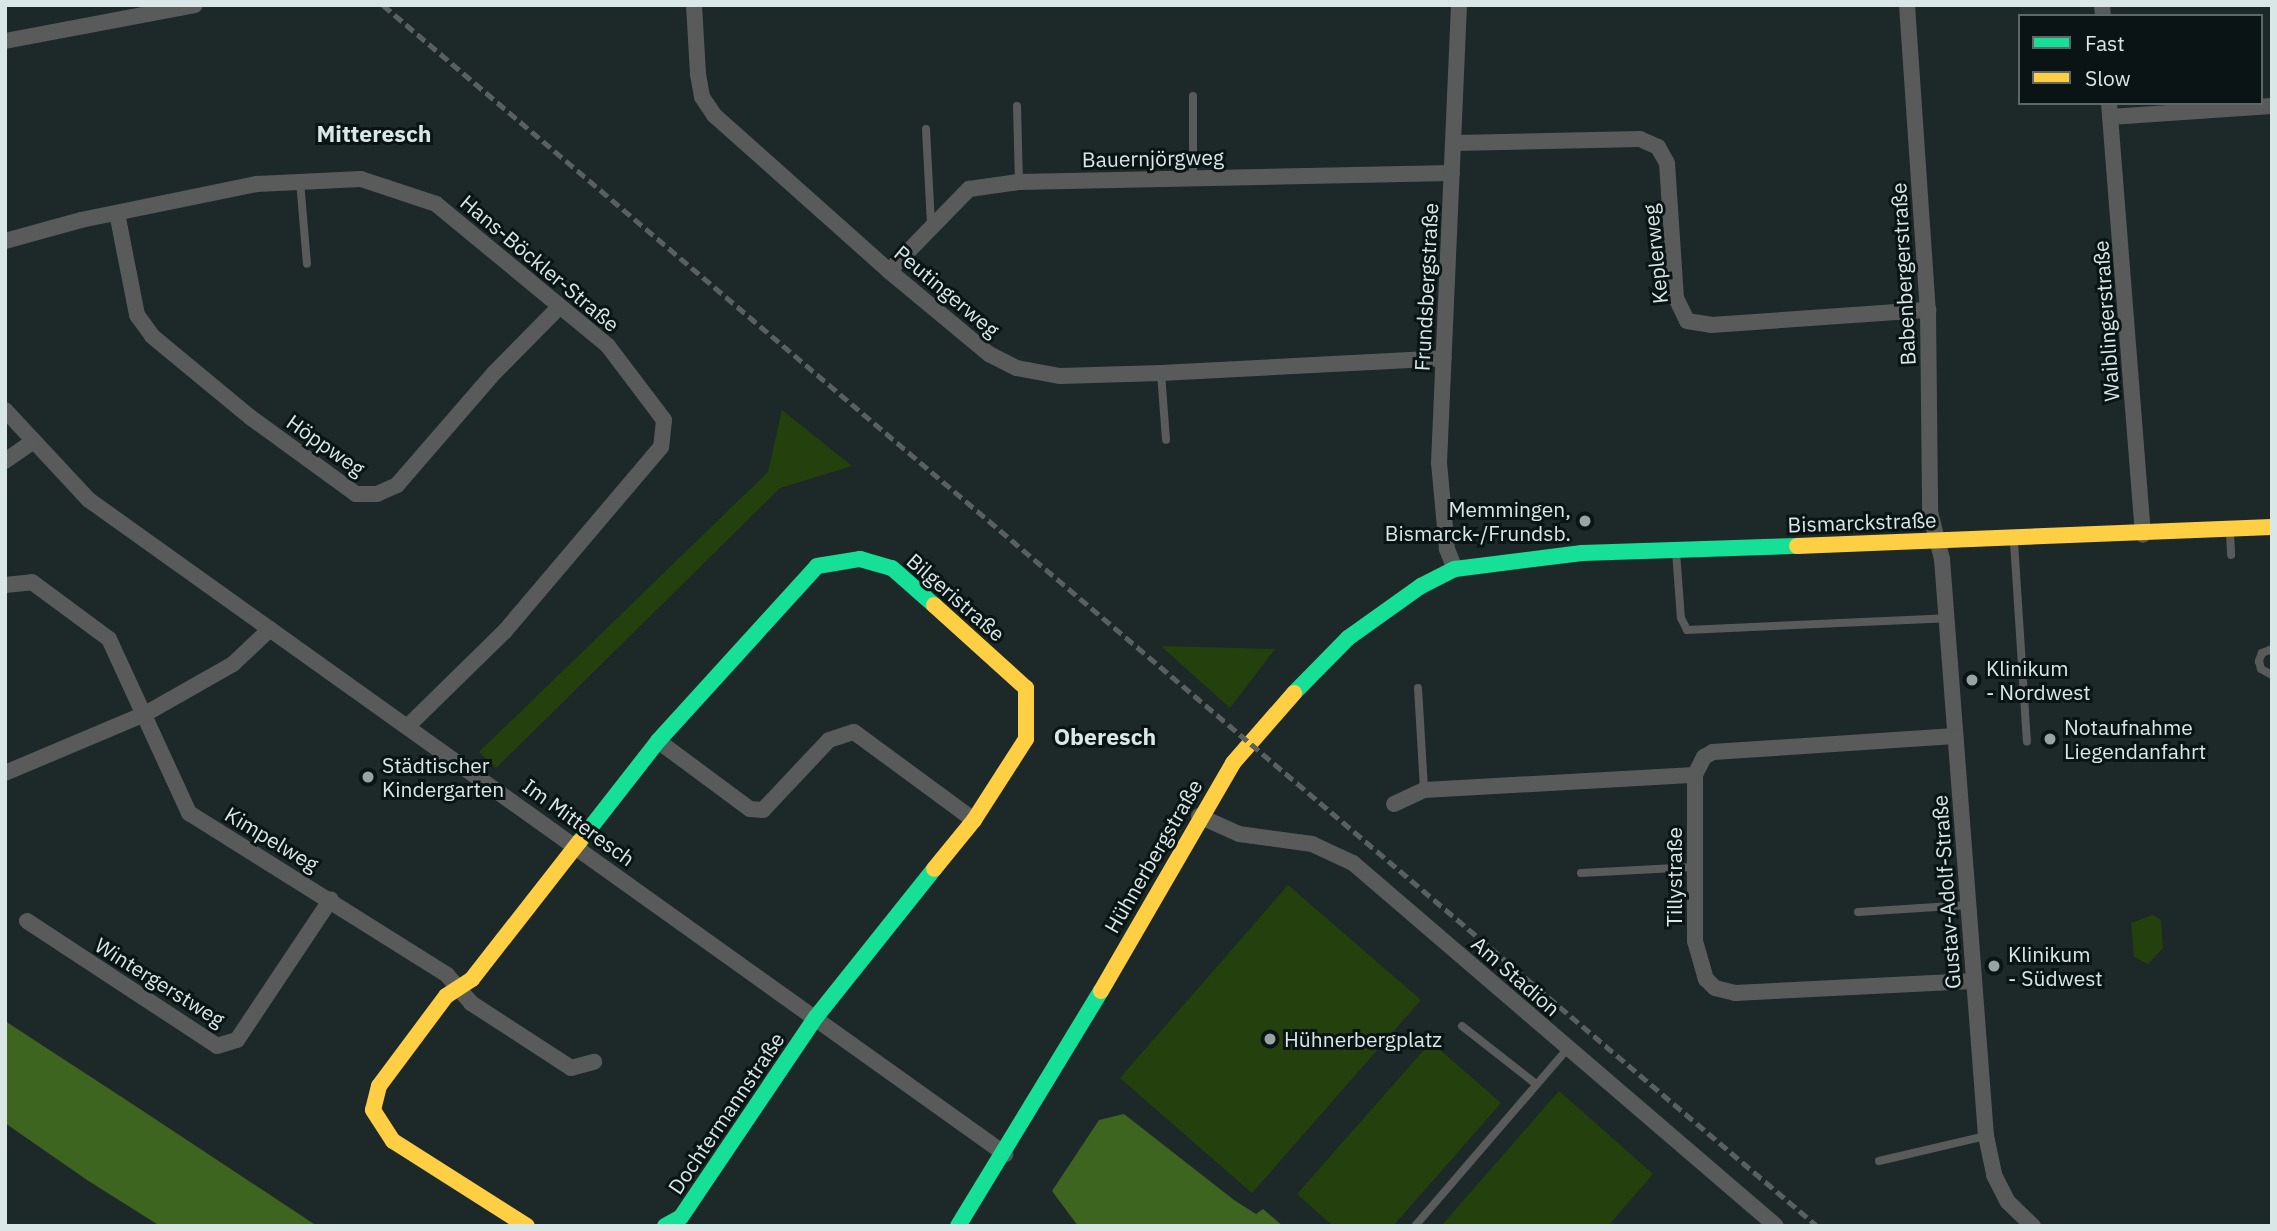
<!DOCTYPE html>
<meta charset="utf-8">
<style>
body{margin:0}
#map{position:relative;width:2277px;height:1231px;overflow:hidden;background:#1c2928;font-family:"IBM Plex Sans",sans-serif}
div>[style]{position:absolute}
.green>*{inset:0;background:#24410d}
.forest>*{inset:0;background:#3d6520}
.lane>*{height:8px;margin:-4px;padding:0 4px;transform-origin:4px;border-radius:4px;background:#585b5a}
.street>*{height:16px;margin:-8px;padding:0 8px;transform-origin:8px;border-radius:8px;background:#585b5a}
.fast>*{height:16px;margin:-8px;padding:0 8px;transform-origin:8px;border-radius:8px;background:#16e098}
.slow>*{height:16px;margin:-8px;padding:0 8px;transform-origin:8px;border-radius:8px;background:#ffcf43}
.rail>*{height:5px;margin-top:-2.5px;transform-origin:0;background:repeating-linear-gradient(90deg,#5a605f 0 10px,transparent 0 15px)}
.dots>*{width:19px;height:19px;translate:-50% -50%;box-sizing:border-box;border:4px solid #0a1414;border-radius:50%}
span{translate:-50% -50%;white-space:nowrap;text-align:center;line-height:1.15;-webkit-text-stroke:6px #0a1414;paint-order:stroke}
.street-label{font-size:21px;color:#dae7e7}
.poi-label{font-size:21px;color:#dae7e7}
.right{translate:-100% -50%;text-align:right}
.left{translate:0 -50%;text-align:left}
.neighbourhood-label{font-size:23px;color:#dae7e7;font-weight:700}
.frame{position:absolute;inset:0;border:7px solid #dae7e7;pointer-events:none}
.legend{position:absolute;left:2018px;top:14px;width:245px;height:91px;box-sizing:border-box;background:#0a1414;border:2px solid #5d6868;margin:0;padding:9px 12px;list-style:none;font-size:21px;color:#dae7e7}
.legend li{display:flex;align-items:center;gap:14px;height:35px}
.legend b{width:35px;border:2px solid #5d6868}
</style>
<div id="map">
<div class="green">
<div style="clip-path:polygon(782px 410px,852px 466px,780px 488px,496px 768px,479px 752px,768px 472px)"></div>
<div style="clip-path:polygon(1161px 646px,1275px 649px,1230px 708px)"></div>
<div style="clip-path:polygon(1288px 885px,1421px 1000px,1252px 1193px,1120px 1078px)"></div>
<div style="clip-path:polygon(2153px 915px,2161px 920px,2163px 948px,2148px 964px,2134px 957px,2131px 923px)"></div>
<div style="clip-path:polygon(1431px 1042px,1501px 1103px,1393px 1226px,1333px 1226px,1297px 1194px)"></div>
<div style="clip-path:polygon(1559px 1091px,1653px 1174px,1608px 1226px,1441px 1226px)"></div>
</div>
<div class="forest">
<div style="clip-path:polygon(5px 1021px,140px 1109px,317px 1226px,160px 1226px,87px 1180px,5px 1123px)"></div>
<div style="clip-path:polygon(1124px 1114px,1234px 1200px,1256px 1214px,1263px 1209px,1283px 1226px,1078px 1226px,1052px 1191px,1099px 1120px)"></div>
</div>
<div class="lane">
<div style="left:1193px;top:96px;width:83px;rotate:90deg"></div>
<div style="left:1017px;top:106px;width:76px;rotate:88.5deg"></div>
<div style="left:926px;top:129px;width:96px;rotate:87deg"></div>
<div style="left:300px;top:181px;width:83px;rotate:85.2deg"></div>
<div style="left:1161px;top:373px;width:67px;rotate:85.7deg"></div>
<div style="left:2230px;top:533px;width:22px;rotate:87deg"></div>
<div style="left:2014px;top:542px;width:200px;rotate:86.3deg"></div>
<div style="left:1676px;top:552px;width:66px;rotate:85.7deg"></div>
<div style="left:1681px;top:618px;width:13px;rotate:63deg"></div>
<div style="left:1687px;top:630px;width:260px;rotate:-2.6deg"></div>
<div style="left:2272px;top:649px;width:11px;rotate:158deg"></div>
<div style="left:2262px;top:653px;width:9px;rotate:111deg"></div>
<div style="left:2259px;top:661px;width:8px;rotate:76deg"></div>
<div style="left:2261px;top:669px;width:13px;rotate:29deg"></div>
<div style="left:1418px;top:688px;width:102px;rotate:86.6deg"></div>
<div style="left:1581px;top:873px;width:113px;rotate:-3deg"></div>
<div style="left:1858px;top:912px;width:110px;rotate:-3.6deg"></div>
<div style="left:1462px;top:1026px;width:94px;rotate:38.1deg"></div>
<div style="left:1879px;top:1161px;width:110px;rotate:-13.2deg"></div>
<div style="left:1415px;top:1226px;width:235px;rotate:-49.3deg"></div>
</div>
<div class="street">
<div style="left:694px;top:5px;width:69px;rotate:86.7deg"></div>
<div style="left:698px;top:74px;width:23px;rotate:80deg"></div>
<div style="left:702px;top:97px;width:22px;rotate:56deg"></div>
<div style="left:714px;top:115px;width:234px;rotate:41.7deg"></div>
<div style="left:889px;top:271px;width:130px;rotate:39.7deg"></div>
<div style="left:989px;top:354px;width:31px;rotate:27deg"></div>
<div style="left:1017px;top:368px;width:44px;rotate:10.5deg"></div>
<div style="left:1060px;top:376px;width:101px;rotate:-1.7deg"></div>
<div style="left:1161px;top:373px;width:283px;rotate:-3deg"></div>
<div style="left:1907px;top:5px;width:306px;rotate:86.1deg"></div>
<div style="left:1928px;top:310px;width:202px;rotate:89.4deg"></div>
<div style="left:1930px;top:512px;width:49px;rotate:75.7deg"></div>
<div style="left:1942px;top:559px;width:579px;rotate:85.64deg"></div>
<div style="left:1986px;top:1136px;width:40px;rotate:78deg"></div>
<div style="left:1994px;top:1175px;width:30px;rotate:63deg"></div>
<div style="left:2008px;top:1202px;width:35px;rotate:44deg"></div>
<div style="left:2102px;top:5px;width:11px;rotate:85deg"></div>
<div style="left:5px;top:41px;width:193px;rotate:-10.7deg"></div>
<div style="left:2109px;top:103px;width:433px;rotate:85.5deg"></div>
<div style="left:2110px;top:117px;width:162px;rotate:-3.9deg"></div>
<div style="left:1454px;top:143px;width:186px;rotate:-1.2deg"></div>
<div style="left:1640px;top:139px;width:20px;rotate:24deg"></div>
<div style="left:1658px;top:147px;width:18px;rotate:61deg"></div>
<div style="left:1667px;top:163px;width:135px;rotate:86.2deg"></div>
<div style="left:1676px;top:298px;width:25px;rotate:64deg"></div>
<div style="left:1687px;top:321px;width:24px;rotate:9deg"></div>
<div style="left:1711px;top:325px;width:218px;rotate:-4deg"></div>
<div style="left:117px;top:213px;width:104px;rotate:78.9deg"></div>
<div style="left:137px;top:315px;width:26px;rotate:54deg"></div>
<div style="left:152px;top:336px;width:127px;rotate:39.6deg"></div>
<div style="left:250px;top:417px;width:131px;rotate:36deg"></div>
<div style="left:356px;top:494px;width:21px"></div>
<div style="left:377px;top:494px;width:22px;rotate:-24deg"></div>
<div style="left:397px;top:485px;width:148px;rotate:-49.1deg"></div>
<div style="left:494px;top:373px;width:93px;rotate:-45.4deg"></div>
<div style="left:5px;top:241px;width:79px;rotate:-15.4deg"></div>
<div style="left:81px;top:220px;width:180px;rotate:-11.6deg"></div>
<div style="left:257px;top:184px;width:104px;rotate:-2.8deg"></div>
<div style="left:361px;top:179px;width:79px;rotate:18.4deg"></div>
<div style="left:436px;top:204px;width:223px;rotate:39.5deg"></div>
<div style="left:608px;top:346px;width:93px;rotate:52.9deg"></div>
<div style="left:664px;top:420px;width:27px;rotate:96deg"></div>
<div style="left:661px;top:447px;width:241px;rotate:130.3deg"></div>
<div style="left:505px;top:631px;width:136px;rotate:135.6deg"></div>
<div style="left:889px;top:271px;width:115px;rotate:-45.7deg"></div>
<div style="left:969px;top:189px;width:50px;rotate:-8deg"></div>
<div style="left:1019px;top:182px;width:433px;rotate:-1.2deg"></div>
<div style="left:5px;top:410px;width:123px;rotate:47deg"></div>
<div style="left:89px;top:500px;width:1126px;rotate:35.53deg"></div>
<div style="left:5px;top:461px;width:33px;rotate:-35deg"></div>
<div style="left:1455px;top:569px;width:22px;rotate:-112deg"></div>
<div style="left:1447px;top:549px;width:86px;rotate:-95.3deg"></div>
<div style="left:1439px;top:463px;width:458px;rotate:-87.5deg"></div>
<div style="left:5px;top:585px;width:27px;rotate:-6deg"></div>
<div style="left:32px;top:582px;width:96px;rotate:36.5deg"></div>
<div style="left:109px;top:639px;width:192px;rotate:65.3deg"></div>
<div style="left:189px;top:813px;width:305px;rotate:32.1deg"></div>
<div style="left:447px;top:975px;width:37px;rotate:49deg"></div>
<div style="left:471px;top:1003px;width:119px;rotate:33deg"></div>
<div style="left:571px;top:1068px;width:24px;rotate:-15deg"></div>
<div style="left:1955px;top:736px;width:243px;rotate:176.2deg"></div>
<div style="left:1713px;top:752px;width:10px;rotate:151deg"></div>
<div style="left:1704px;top:757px;width:20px;rotate:117deg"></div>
<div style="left:1695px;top:775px;width:166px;rotate:90deg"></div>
<div style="left:1695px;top:941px;width:40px;rotate:74deg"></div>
<div style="left:1706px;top:979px;width:13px;rotate:45deg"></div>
<div style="left:1715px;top:988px;width:21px;rotate:14deg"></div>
<div style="left:1735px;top:993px;width:238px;rotate:-2.9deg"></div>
<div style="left:658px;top:741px;width:114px;rotate:36.5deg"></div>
<div style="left:750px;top:809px;width:13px;rotate:4deg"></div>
<div style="left:763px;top:810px;width:96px;rotate:-46.7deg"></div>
<div style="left:829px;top:740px;width:26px;rotate:-18deg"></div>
<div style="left:854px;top:732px;width:149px;rotate:36.3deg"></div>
<div style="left:5px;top:773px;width:152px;rotate:-22.9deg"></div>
<div style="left:145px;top:714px;width:101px;rotate:-29.6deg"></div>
<div style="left:233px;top:664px;width:51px;rotate:-43.4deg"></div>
<div style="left:1394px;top:804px;width:33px;rotate:-25deg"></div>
<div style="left:1424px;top:790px;width:271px;rotate:-3.2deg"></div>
<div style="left:1199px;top:816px;width:44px;rotate:24.2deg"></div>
<div style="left:1239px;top:834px;width:74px;rotate:7.8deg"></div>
<div style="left:1312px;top:844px;width:45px;rotate:24.9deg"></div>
<div style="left:1353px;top:863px;width:557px;rotate:40.63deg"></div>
<div style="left:27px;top:921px;width:227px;rotate:33.3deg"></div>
<div style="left:217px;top:1046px;width:21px;rotate:-17deg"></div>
<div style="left:237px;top:1040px;width:169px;rotate:-56.3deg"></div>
</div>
<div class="fast">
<div style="left:1294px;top:693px;width:77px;rotate:-45.5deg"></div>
<div style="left:1348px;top:638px;width:90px;rotate:-35.5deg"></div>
<div style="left:1421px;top:586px;width:38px;rotate:-27deg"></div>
<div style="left:1455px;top:569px;width:128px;rotate:-7.2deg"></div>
<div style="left:1582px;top:553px;width:215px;rotate:-1.9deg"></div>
<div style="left:580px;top:841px;width:127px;rotate:-52deg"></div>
<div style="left:658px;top:741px;width:236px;rotate:-47.7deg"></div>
<div style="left:817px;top:566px;width:44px;rotate:-9.2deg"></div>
<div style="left:860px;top:559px;width:33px;rotate:16deg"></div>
<div style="left:892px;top:568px;width:56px;rotate:41.4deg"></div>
<div style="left:665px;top:1226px;width:18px;rotate:-29deg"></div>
<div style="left:681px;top:1217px;width:241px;rotate:-56deg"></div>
<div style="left:816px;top:1017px;width:189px;rotate:-51.4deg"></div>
<div style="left:958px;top:1226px;width:275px;rotate:-58.7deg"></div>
</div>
<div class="slow">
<div style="left:1797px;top:546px;width:475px;rotate:-2.3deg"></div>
<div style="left:934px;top:605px;width:124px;rotate:42.1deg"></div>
<div style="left:1026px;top:688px;width:51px;rotate:90deg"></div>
<div style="left:1026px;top:739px;width:96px;rotate:122.7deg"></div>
<div style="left:974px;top:820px;width:63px;rotate:129.2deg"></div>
<div style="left:1101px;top:991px;width:263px;rotate:-59.9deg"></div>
<div style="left:1233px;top:763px;width:93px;rotate:-48.9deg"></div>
<div style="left:527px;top:1226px;width:159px;rotate:-147.6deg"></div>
<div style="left:393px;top:1141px;width:37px;rotate:-123deg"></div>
<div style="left:373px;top:1110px;width:25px;rotate:-76deg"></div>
<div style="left:379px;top:1086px;width:112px;rotate:-53.3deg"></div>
<div style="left:446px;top:996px;width:31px;rotate:-33deg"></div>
<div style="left:472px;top:979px;width:175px;rotate:-52deg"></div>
</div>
<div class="rail">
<div style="left:383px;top:5px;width:1883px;rotate:40.41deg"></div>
</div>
<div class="dots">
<div style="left:1585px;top:521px;background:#98a4a4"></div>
<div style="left:1972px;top:680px;background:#98a4a4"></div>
<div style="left:2050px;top:739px;background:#98a4a4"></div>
<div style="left:368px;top:777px;background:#98a4a4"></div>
<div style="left:1994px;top:966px;background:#98a4a4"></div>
<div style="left:1270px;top:1039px;background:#98a4a4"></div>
</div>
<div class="street-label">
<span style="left:1153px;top:158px;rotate:-1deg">Bauernjörgweg</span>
<span style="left:1655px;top:254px;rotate:-96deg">Keplerweg</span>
<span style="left:540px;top:263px;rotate:40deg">Hans-Böckler-Straße</span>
<span style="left:1903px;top:274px;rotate:-93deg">Babenbergerstraße</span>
<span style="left:1426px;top:287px;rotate:-87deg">Frundsbergstraße</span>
<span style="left:947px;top:291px;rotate:40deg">Peutingerweg</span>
<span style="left:2106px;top:321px;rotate:-94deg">Waiblingerstraße</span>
<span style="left:326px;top:445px;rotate:35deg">Höppweg</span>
<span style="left:1862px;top:522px;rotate:-2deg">Bismarckstraße</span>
<span style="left:956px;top:597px;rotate:41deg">Bilgeristraße</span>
<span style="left:579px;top:822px;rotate:36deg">Im Mitteresch</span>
<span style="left:272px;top:839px;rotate:31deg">Kimpelweg</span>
<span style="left:1153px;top:856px;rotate:-60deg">Hühnerbergstraße</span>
<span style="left:1674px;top:877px;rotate:-90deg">Tillystraße</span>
<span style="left:1946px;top:892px;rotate:-94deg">Gustav-Adolf-Straße</span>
<span style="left:1516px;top:976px;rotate:41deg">Am Stadion</span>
<span style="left:160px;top:982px;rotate:32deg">Wintergerstweg</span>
<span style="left:726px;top:1113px;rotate:-56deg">Dochtermannstraße</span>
</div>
<div class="poi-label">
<span class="right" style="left:1571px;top:521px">Memmingen,<br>Bismarck-/Frundsb.</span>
<span class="left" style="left:1986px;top:680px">Klinikum<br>- Nordwest</span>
<span class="left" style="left:2064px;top:739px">Notaufnahme<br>Liegendanfahrt</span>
<span class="left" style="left:382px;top:777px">Städtischer<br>Kindergarten</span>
<span class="left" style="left:2008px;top:966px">Klinikum<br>- Südwest</span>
<span class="left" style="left:1284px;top:1039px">Hühnerbergplatz</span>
</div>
<div class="neighbourhood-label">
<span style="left:374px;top:133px">Mitteresch</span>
<span style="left:1105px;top:736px">Oberesch</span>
</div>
<div class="frame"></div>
<ul class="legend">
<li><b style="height:9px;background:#16e098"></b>Fast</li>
<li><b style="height:9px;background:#ffcf43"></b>Slow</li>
</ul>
</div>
